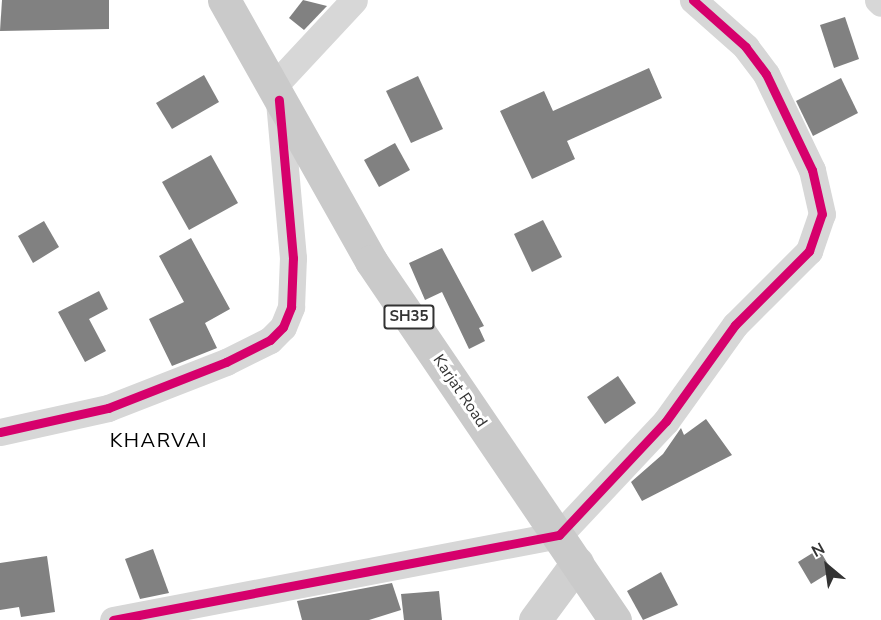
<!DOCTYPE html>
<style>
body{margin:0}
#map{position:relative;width:881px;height:620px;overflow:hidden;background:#fff;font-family:"Nunito Sans",sans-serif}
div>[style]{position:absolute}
.building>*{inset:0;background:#818181}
.street>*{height:27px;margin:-13.5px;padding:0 13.5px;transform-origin:13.5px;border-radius:13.5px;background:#d7d7d7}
.secondary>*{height:33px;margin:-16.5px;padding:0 16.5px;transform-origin:16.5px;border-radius:16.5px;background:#d0d0d0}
.primary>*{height:33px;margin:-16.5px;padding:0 16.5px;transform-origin:16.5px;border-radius:16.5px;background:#cacaca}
.cycleway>*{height:9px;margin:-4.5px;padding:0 4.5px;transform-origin:4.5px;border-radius:4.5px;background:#d6006c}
span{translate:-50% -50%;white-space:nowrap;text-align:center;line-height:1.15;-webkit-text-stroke:6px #fff;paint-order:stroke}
.shield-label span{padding:2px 4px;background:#fff;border:2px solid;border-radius:4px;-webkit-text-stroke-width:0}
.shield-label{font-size:15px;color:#333;font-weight:700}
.street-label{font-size:16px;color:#333}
.quarter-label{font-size:20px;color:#000;letter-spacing:1.5px}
.north{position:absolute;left:797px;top:536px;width:60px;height:60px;-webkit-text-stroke:4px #fff;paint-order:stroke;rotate:331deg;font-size:16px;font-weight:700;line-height:24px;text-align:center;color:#333}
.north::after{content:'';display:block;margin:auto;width:21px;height:27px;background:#333;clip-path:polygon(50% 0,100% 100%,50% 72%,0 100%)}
</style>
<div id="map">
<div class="building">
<div style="clip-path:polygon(2px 0,109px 0,109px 29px,0 31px)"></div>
<div style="clip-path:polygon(303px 0,327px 6px,304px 30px,289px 18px)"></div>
<div style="clip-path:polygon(845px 17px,859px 59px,834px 68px,820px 25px)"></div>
<div style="clip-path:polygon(649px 68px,662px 98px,567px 141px,575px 159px,532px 179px,500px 111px,544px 91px,553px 111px)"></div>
<div style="clip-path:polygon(204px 75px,219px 102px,172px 129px,156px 103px)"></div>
<div style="clip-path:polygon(418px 76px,443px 129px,411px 143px,386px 91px)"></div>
<div style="clip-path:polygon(841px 78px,858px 113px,813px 136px,796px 101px)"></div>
<div style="clip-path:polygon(395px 143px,410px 170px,379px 187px,364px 160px)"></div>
<div style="clip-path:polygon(211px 155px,238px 203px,189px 230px,162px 182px)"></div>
<div style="clip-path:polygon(543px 220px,562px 257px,532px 272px,514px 234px)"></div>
<div style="clip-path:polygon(44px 221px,59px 247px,33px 263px,18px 236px)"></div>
<div style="clip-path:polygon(191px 238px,230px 309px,205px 323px,217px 348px,172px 366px,149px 319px,184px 302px,159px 256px)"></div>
<div style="clip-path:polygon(442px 248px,484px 326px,479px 328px,485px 341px,469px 349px,442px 292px,425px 300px,409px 263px)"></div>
<div style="clip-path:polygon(99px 291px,108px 309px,89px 319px,106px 351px,85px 362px,58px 312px)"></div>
<div style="clip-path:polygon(618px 376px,636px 403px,605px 424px,587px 397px)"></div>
<div style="clip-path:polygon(706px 419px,732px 455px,642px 501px,631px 482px,663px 454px,681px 428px,684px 435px)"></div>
<div style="clip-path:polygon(153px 549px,169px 593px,140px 599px,125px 559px)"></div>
<div style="clip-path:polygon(819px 549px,832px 571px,811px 584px,798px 562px)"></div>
<div style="clip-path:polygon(47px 556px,55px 612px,21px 617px,19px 607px,0 610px,0 563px)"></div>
<div style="clip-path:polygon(661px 572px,678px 605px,643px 620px,627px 591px)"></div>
<div style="clip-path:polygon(392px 583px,401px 610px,369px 620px,302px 620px,297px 601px)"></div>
<div style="clip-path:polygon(439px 591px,442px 620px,404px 620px,401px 594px)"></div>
</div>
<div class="street">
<div style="left:878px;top:0;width:4px;rotate:45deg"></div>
<div style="left:272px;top:88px;width:120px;rotate:-47deg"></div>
<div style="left:0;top:432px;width:111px;rotate:-12.5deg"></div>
<div style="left:108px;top:408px;width:127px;rotate:-21.3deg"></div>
<div style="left:226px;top:362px;width:49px;rotate:-26.6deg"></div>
<div style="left:270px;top:340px;width:18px;rotate:-45deg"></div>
<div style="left:283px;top:327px;width:22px;rotate:-68deg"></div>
<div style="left:291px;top:307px;width:49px;rotate:-87.7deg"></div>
<div style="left:293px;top:258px;width:157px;rotate:-95.1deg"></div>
<div style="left:113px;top:620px;width:454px;rotate:-10.8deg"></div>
<div style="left:559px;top:535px;width:156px;rotate:-46.8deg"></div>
<div style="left:666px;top:421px;width:118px;rotate:-54.3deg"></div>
<div style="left:735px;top:325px;width:105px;rotate:-45deg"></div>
<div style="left:809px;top:251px;width:39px;rotate:-71deg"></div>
<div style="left:822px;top:214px;width:45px;rotate:-102.8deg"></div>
<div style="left:812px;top:170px;width:106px;rotate:-115.6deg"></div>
<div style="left:766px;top:74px;width:34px;rotate:-127deg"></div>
<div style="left:746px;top:47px;width:71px;rotate:-138.4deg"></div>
</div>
<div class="secondary">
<div style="left:535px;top:620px;width:71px;rotate:-53.6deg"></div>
</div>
<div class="primary">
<div style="left:224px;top:0;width:300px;rotate:60.6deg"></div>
<div style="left:371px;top:261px;width:434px;rotate:55.8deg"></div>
</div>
<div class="cycleway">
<div style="left:0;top:432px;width:111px;rotate:-12.5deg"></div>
<div style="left:108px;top:408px;width:127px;rotate:-21.3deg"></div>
<div style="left:226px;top:362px;width:49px;rotate:-26.6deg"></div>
<div style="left:270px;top:340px;width:18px;rotate:-45deg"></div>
<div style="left:283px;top:327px;width:22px;rotate:-68deg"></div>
<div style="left:291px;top:307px;width:49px;rotate:-87.7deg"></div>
<div style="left:293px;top:258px;width:159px;rotate:-95.1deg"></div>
<div style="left:113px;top:620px;width:454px;rotate:-10.8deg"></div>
<div style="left:559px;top:535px;width:156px;rotate:-46.8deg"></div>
<div style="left:666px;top:421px;width:118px;rotate:-54.3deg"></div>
<div style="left:735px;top:325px;width:105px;rotate:-45deg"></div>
<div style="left:809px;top:251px;width:39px;rotate:-71deg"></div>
<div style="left:822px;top:214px;width:45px;rotate:-102.8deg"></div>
<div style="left:812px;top:170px;width:106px;rotate:-115.6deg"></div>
<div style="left:766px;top:74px;width:34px;rotate:-127deg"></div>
<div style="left:746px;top:47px;width:71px;rotate:-138.4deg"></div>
</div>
<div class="shield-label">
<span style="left:409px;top:317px">SH35</span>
</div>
<div class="street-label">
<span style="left:460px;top:391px;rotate:56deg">Karjat Road</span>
</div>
<div class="quarter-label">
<span style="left:159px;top:440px">KHARVAI</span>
</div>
<div class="north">N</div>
</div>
